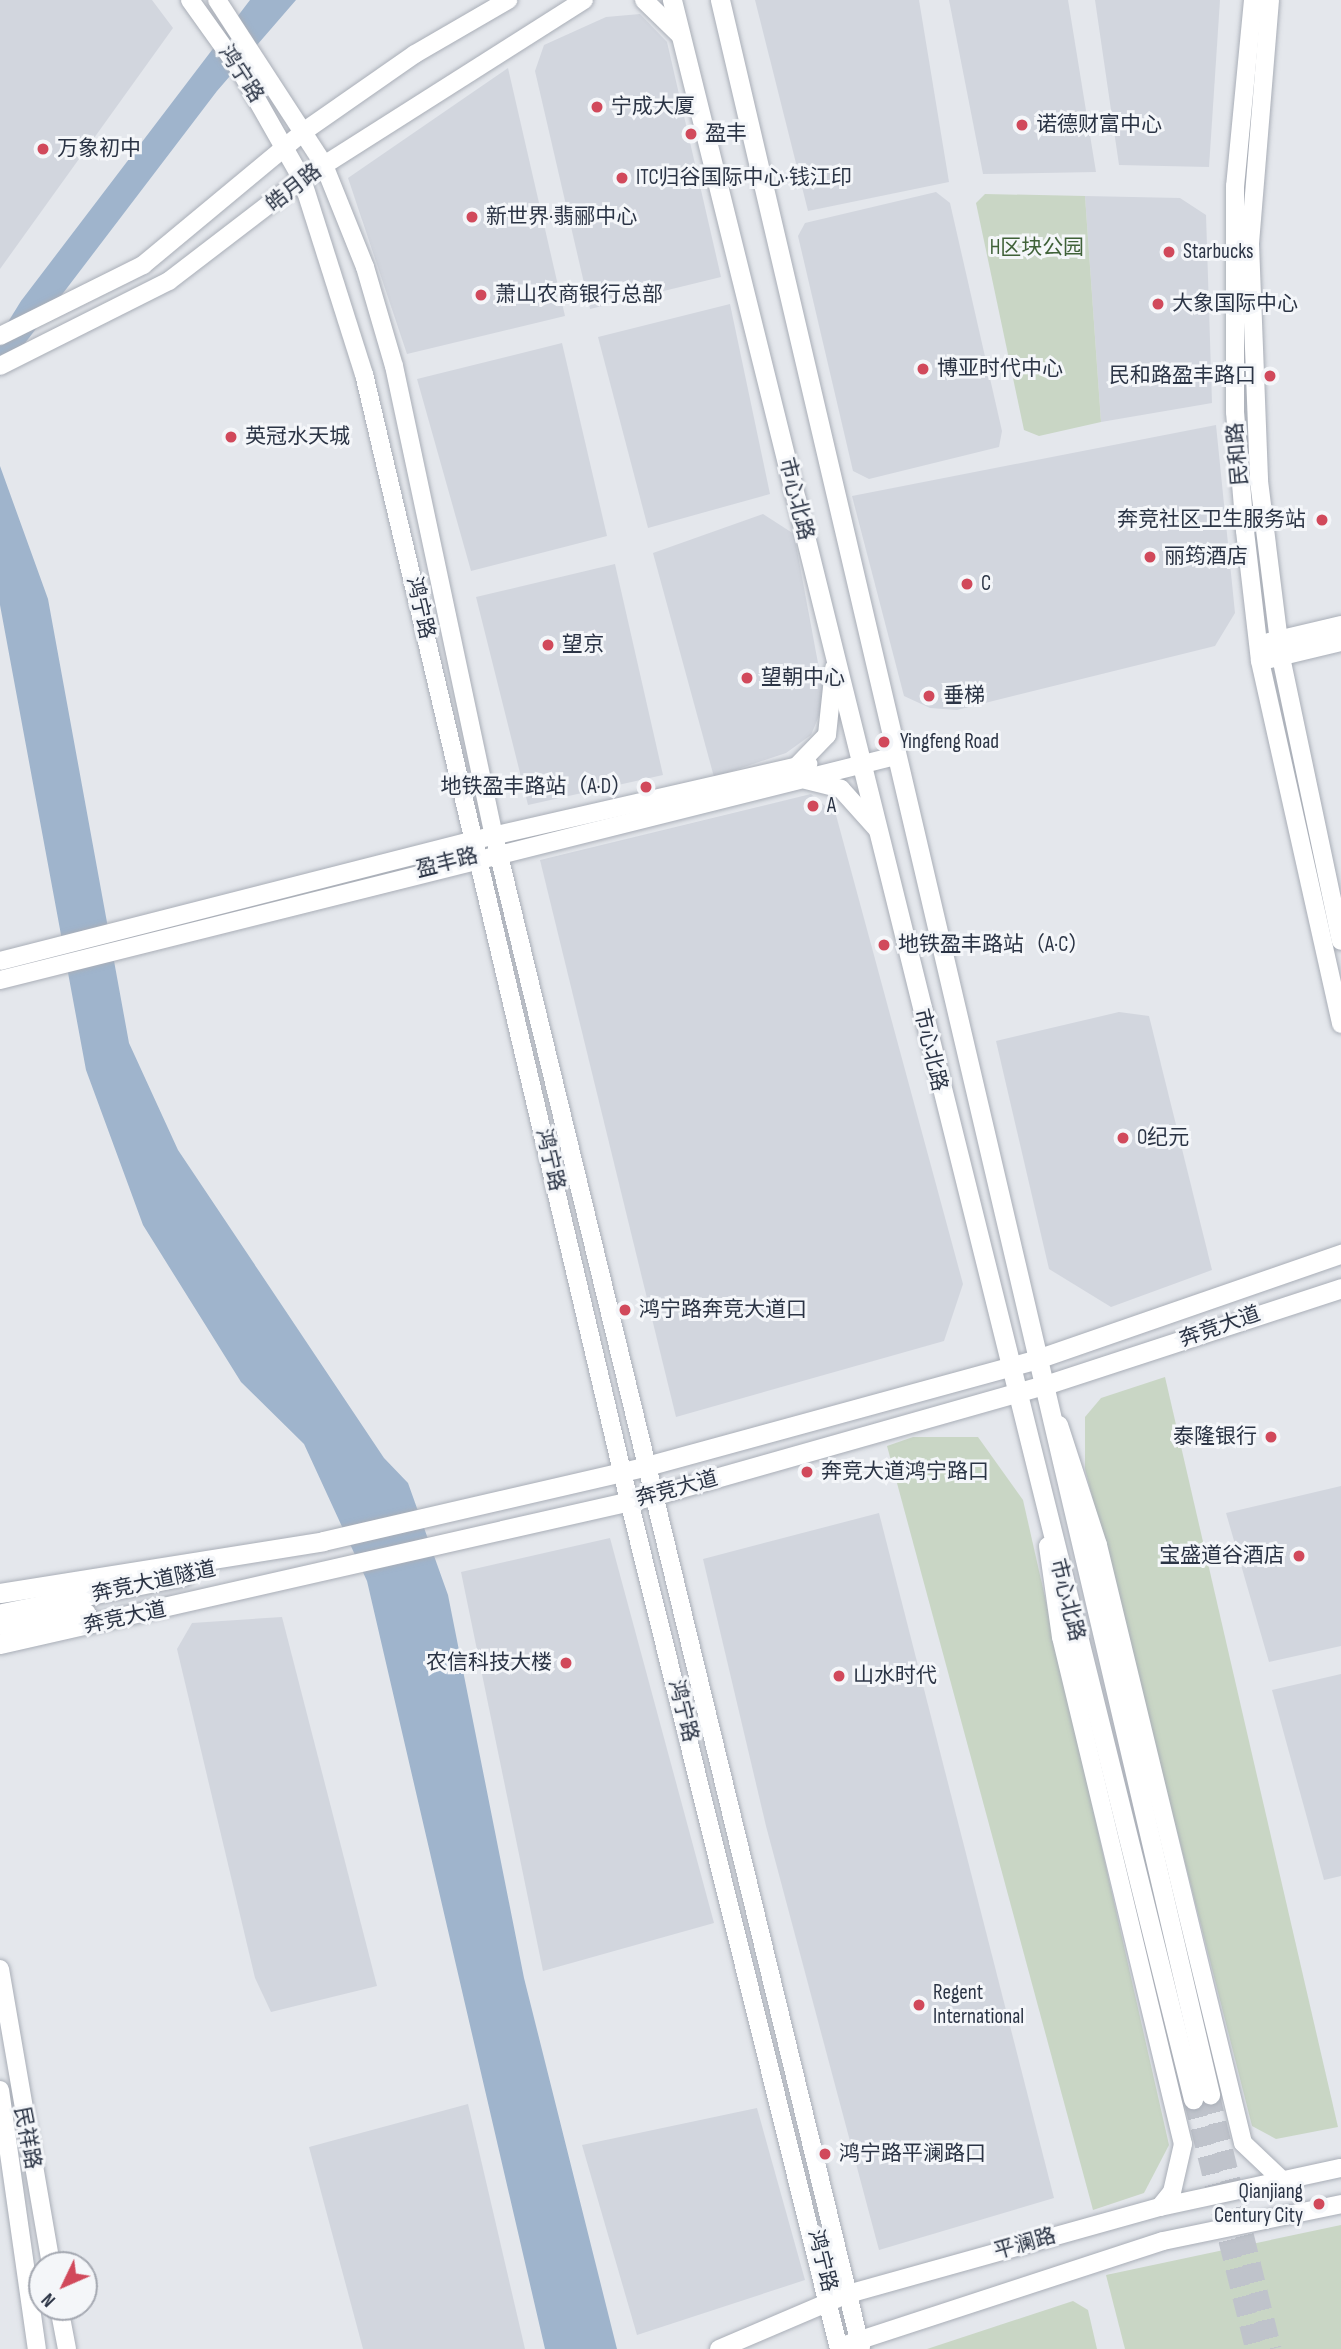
<!DOCTYPE html>
<meta charset="utf-8">
<style>
body{margin:0}
#map{position:relative;width:1341px;height:2349px;overflow:hidden;background:#e4e7ec;font-family:"Sofia Sans Condensed","Noto Sans SC",sans-serif}
div>[style]{position:absolute}
.built>*{inset:0;background:#d2d6de}
.green>*{inset:0;background:#c9d6c5}
.water>*{inset:0;background:#9fb4cc}
.primary-tunnel>*{height:19px;margin-top:-9.5px;transform-origin:0;background:repeating-linear-gradient(90deg,#bfc3cb 0 19px,transparent 0 29px)}
.roads{filter:drop-shadow(0 0 2px #a9aeb7) drop-shadow(0 0 2px #a9aeb7)}
.secondary>*{height:18px;margin:-9px;padding:0 9px;transform-origin:9px;border-radius:9px;background:#fff}
.primary>*{height:19px;margin:-9.5px;padding:0 9.5px;transform-origin:9.5px;border-radius:9.5px;background:#fff}
.dots>*{width:19px;height:19px;translate:-50% -50%;box-sizing:border-box;border:4px solid #f4f6f9;border-radius:50%}
span{translate:-50% -50%;white-space:nowrap;text-align:center;line-height:1.15;-webkit-text-stroke:6px #f4f6f9;paint-order:stroke}
.street-label{font-size:21px;color:#2b3445}
.poi-label{font-size:21px;color:#2b3445}
.left{translate:0 -50%;text-align:left}
.right{translate:-100% -50%;text-align:right}
.park-label{font-size:21px;color:#3f6138}
.north{position:absolute;left:28px;top:2251px;width:70px;height:70px;box-sizing:border-box;background:#f4f6f9;border:2px solid #a4a8b1;border-radius:50%;rotate:226deg;font-size:19px;font-weight:700;line-height:28px;text-align:center;color:#2b3445}
.north::after{content:'';display:block;margin:auto;width:24px;height:32px;background:#d1495b;clip-path:polygon(50% 0,100% 100%,50% 72%,0 100%)}
</style>
<div id="map">
<div class="built">
<div style="clip-path:polygon(0 0,152px 0,173px 28px,0 269px)"></div>
<div style="clip-path:polygon(755px 0,919px 0,949px 182px,808px 211px)"></div>
<div style="clip-path:polygon(949px 0,1068px 0,1096px 172px,983px 174px)"></div>
<div style="clip-path:polygon(1095px 0,1220px 0,1209px 167px,1119px 165px)"></div>
<div style="clip-path:polygon(640px 14px,667px 42px,721px 277px,590px 309px,535px 71px,544px 45px,606px 17px)"></div>
<div style="clip-path:polygon(508px 68px,565px 316px,407px 354px,348px 178px)"></div>
<div style="clip-path:polygon(936px 192px,950px 203px,1002px 431px,999px 447px,869px 479px,853px 471px,798px 236px,805px 223px)"></div>
<div style="clip-path:polygon(1085px 196px,1180px 198px,1206px 215px,1212px 403px,1101px 422px)"></div>
<div style="clip-path:polygon(730px 304px,770px 494px,648px 528px,598px 337px)"></div>
<div style="clip-path:polygon(562px 343px,607px 536px,471px 571px,417px 379px)"></div>
<div style="clip-path:polygon(1216px 425px,1235px 613px,1215px 646px,957px 710px,930px 708px,904px 696px,852px 496px)"></div>
<div style="clip-path:polygon(763px 514px,794px 534px,823px 690px,820px 713px,811px 735px,786px 753px,714px 777px,653px 553px)"></div>
<div style="clip-path:polygon(615px 564px,663px 775px,528px 805px,476px 597px)"></div>
<div style="clip-path:polygon(811px 794px,836px 815px,963px 1284px,944px 1341px,676px 1417px,540px 860px)"></div>
<div style="clip-path:polygon(1119px 1012px,1149px 1016px,1212px 1270px,1111px 1307px,1049px 1269px,996px 1041px)"></div>
<div style="clip-path:polygon(1341px 1486px,1341px 1646px,1269px 1662px,1226px 1513px)"></div>
<div style="clip-path:polygon(879px 1513px,1054px 2198px,879px 2250px,766px 1826px,703px 1559px)"></div>
<div style="clip-path:polygon(610px 1538px,714px 1923px,543px 1971px,461px 1572px)"></div>
<div style="clip-path:polygon(282px 1617px,377px 1986px,271px 2012px,255px 1978px,177px 1649px,192px 1623px)"></div>
<div style="clip-path:polygon(1341px 1674px,1341px 1876px,1324px 1880px,1272px 1690px)"></div>
<div style="clip-path:polygon(468px 2104px,525px 2349px,363px 2349px,309px 2147px)"></div>
<div style="clip-path:polygon(757px 2108px,805px 2280px,637px 2335px,582px 2145px)"></div>
</div>
<div class="green">
<div style="clip-path:polygon(985px 194px,1085px 196px,1101px 422px,1039px 436px,1024px 430px,976px 203px)"></div>
<div style="clip-path:polygon(1165px 1377px,1338px 2127px,1276px 2139px,1252px 2126px,1085px 1469px,1085px 1417px,1101px 1398px)"></div>
<div style="clip-path:polygon(913px 1437px,978px 1437px,1023px 1500px,1169px 2145px,1144px 2193px,1093px 2210px,887px 1446px)"></div>
<div style="clip-path:polygon(1341px 2225px,1341px 2349px,1125px 2349px,1106px 2275px)"></div>
<div style="clip-path:polygon(1073px 2301px,1088px 2310px,1097px 2349px,927px 2349px)"></div>
</div>
<div class="water">
<div style="clip-path:polygon(250px 0,296px 0,217px 91px,0 376px,0 335px,21px 301px)"></div>
<div style="clip-path:polygon(0 466px,48px 599px,129px 1043px,178px 1150px,384px 1458px,408px 1483px,448px 1595px,524px 1978px,617px 2349px,545px 2349px,367px 1581px,304px 1444px,241px 1382px,143px 1225px,86px 1070px,0 605px)"></div>
</div>
<div class="primary-tunnel">
<div style="left:1210px;top:2094px;width:262px;rotate:76.3deg"></div>
<div style="left:1193px;top:2099px;width:258px;rotate:76.1deg"></div>
</div>
<div class="roads">
<div class="secondary">
<div style="left:190px;top:0;width:86px;rotate:54.5deg"></div>
<div style="left:240px;top:70px;width:125px;rotate:60.4deg"></div>
<div style="left:302px;top:179px;width:205px;rotate:72.4deg"></div>
<div style="left:364px;top:374px;width:1158px;rotate:76.77deg"></div>
<div style="left:629px;top:1501px;width:874px;rotate:76.09deg"></div>
<div style="left:217px;top:0;width:197px;rotate:57deg"></div>
<div style="left:324px;top:165px;width:110px;rotate:68.1deg"></div>
<div style="left:365px;top:267px;width:103px;rotate:73.7deg"></div>
<div style="left:394px;top:366px;width:480px;rotate:78deg"></div>
<div style="left:494px;top:835px;width:1558px;rotate:76.37deg"></div>
<div style="left:644px;top:0;width:52px;rotate:44.2deg"></div>
<div style="left:1253px;top:0;width:187px;rotate:95.5deg"></div>
<div style="left:1235px;top:186px;width:226px;rotate:90deg"></div>
<div style="left:1235px;top:412px;width:119px;rotate:85.2deg"></div>
<div style="left:1245px;top:531px;width:131px;rotate:83.4deg"></div>
<div style="left:1260px;top:661px;width:372px;rotate:77.4deg"></div>
<div style="left:1270px;top:0;width:245px;rotate:94.7deg"></div>
<div style="left:1250px;top:244px;width:237px;rotate:87.8deg"></div>
<div style="left:1259px;top:481px;width:177px;rotate:82.9deg"></div>
<div style="left:1281px;top:657px;width:290px;rotate:78.1deg"></div>
<div style="left:0;top:336px;width:160px;rotate:-26.4deg"></div>
<div style="left:143px;top:265px;width:208px;rotate:-39.7deg"></div>
<div style="left:303px;top:132px;width:136px;rotate:-34.9deg"></div>
<div style="left:415px;top:54px;width:108px;rotate:-30.1deg"></div>
<div style="left:0;top:366px;width:189px;rotate:-26.7deg"></div>
<div style="left:169px;top:281px;width:168px;rotate:-37.5deg"></div>
<div style="left:302px;top:179px;width:334px;rotate:-32.4deg"></div>
<div style="left:1269px;top:642px;width:74px;rotate:-13.3deg"></div>
<div style="left:1270px;top:659px;width:73px;rotate:-13.5deg"></div>
<div style="left:795px;top:768px;width:46px;rotate:-45.9deg"></div>
<div style="left:827px;top:735px;width:67px;rotate:-84deg"></div>
<div style="left:806px;top:780px;width:36px;rotate:14deg"></div>
<div style="left:841px;top:789px;width:54px;rotate:48deg"></div>
<div style="left:0;top:961px;width:490px;rotate:-14.3deg"></div>
<div style="left:475px;top:840px;width:342px;rotate:-12.9deg"></div>
<div style="left:0;top:980px;width:923px;rotate:-14.05deg"></div>
<div style="left:1059px;top:1425px;width:126px;rotate:72deg"></div>
<div style="left:1098px;top:1545px;width:615px;rotate:76.37deg"></div>
<div style="left:1243px;top:2143px;width:52px;rotate:43.5deg"></div>
<div style="left:1048px;top:1546px;width:92px;rotate:81.9deg"></div>
<div style="left:1061px;top:1637px;width:521px;rotate:76.47deg"></div>
<div style="left:1183px;top:2144px;width:49px;rotate:102.9deg"></div>
<div style="left:1172px;top:2192px;width:19px;rotate:129deg"></div>
<div style="left:0;top:1969px;width:300px;rotate:80.2deg"></div>
<div style="left:0;top:2090px;width:262px;rotate:81.9deg"></div>
<div style="left:59px;top:2307px;width:43px;rotate:79.2deg"></div>
<div style="left:848px;top:2344px;width:331px;rotate:-18.1deg"></div>
<div style="left:1163px;top:2241px;width:182px;rotate:-11.7deg"></div>
<div style="left:719px;top:2349px;width:140px;rotate:-23.1deg"></div>
<div style="left:848px;top:2294px;width:324px;rotate:-15.6deg"></div>
<div style="left:1160px;top:2207px;width:185px;rotate:-12.2deg"></div>
</div>
<div class="primary">
<div style="left:672px;top:0;width:2163px;rotate:76.06deg"></div>
<div style="left:720px;top:0;width:2151px;rotate:76.83deg"></div>
<div style="left:0;top:1593px;width:327px;rotate:-9.1deg"></div>
<div style="left:323px;top:1541px;width:328px;rotate:-13deg"></div>
<div style="left:643px;top:1467px;width:409px;rotate:-15.3deg"></div>
<div style="left:1037px;top:1359px;width:322px;rotate:-19.1deg"></div>
<div style="left:2px;top:1613px;width:186px;rotate:-11.5deg"></div>
<div style="left:4px;top:1626px;width:83px;rotate:-9deg"></div>
<div style="left:0;top:1644px;width:669px;rotate:-12.79deg"></div>
<div style="left:652px;top:1496px;width:405px;rotate:-15.8deg"></div>
<div style="left:1042px;top:1386px;width:315px;rotate:-18.1deg"></div>
</div>
</div>
<div class="dots">
<div style="left:597px;top:107px;background:#d1495b"></div>
<div style="left:1022px;top:125px;background:#d1495b"></div>
<div style="left:691px;top:134px;background:#d1495b"></div>
<div style="left:43px;top:149px;background:#d1495b"></div>
<div style="left:622px;top:178px;background:#d1495b"></div>
<div style="left:472px;top:217px;background:#d1495b"></div>
<div style="left:1169px;top:252px;background:#d1495b"></div>
<div style="left:481px;top:295px;background:#d1495b"></div>
<div style="left:1158px;top:304px;background:#d1495b"></div>
<div style="left:923px;top:369px;background:#d1495b"></div>
<div style="left:1270px;top:376px;background:#d1495b"></div>
<div style="left:231px;top:437px;background:#d1495b"></div>
<div style="left:1322px;top:520px;background:#d1495b"></div>
<div style="left:1150px;top:557px;background:#d1495b"></div>
<div style="left:967px;top:584px;background:#d1495b"></div>
<div style="left:548px;top:645px;background:#d1495b"></div>
<div style="left:747px;top:678px;background:#d1495b"></div>
<div style="left:929px;top:696px;background:#d1495b"></div>
<div style="left:884px;top:742px;background:#d1495b"></div>
<div style="left:646px;top:787px;background:#d1495b"></div>
<div style="left:813px;top:806px;background:#d1495b"></div>
<div style="left:884px;top:945px;background:#d1495b"></div>
<div style="left:1123px;top:1138px;background:#d1495b"></div>
<div style="left:625px;top:1310px;background:#d1495b"></div>
<div style="left:1271px;top:1437px;background:#d1495b"></div>
<div style="left:807px;top:1472px;background:#d1495b"></div>
<div style="left:1299px;top:1556px;background:#d1495b"></div>
<div style="left:566px;top:1663px;background:#d1495b"></div>
<div style="left:839px;top:1676px;background:#d1495b"></div>
<div style="left:919px;top:2005px;background:#d1495b"></div>
<div style="left:825px;top:2154px;background:#d1495b"></div>
<div style="left:1319px;top:2204px;background:#d1495b"></div>
</div>
<div class="street-label">
<span style="left:241px;top:74px;rotate:57deg">鸿宁路</span>
<span style="left:294px;top:188px;rotate:-38deg">皓月路</span>
<span style="left:1238px;top:454px;rotate:-95deg">民和路</span>
<span style="left:796px;top:499px;rotate:76deg">市心北路</span>
<span style="left:420px;top:608px;rotate:77deg">鸿宁路</span>
<span style="left:447px;top:863px;rotate:-14deg">盈丰路</span>
<span style="left:930px;top:1050px;rotate:77deg">市心北路</span>
<span style="left:550px;top:1160px;rotate:77deg">鸿宁路</span>
<span style="left:1220px;top:1327px;rotate:-19deg">奔竞大道</span>
<span style="left:677px;top:1489px;rotate:-15deg">奔竞大道</span>
<span style="left:154px;top:1582px;rotate:-12deg">奔竞大道隧道</span>
<span style="left:1067px;top:1600px;rotate:76deg">市心北路</span>
<span style="left:125px;top:1618px;rotate:-12deg">奔竞大道</span>
<span style="left:683px;top:1711px;rotate:76deg">鸿宁路</span>
<span style="left:27px;top:2138px;rotate:79deg">民祥路</span>
<span style="left:1025px;top:2244px;rotate:-16deg">平澜路</span>
<span style="left:822px;top:2261px;rotate:76deg">鸿宁路</span>
</div>
<div class="poi-label">
<span class="left" style="left:611px;top:107px">宁成大厦</span>
<span class="left" style="left:1036px;top:125px">诺德财富中心</span>
<span class="left" style="left:705px;top:134px">盈丰</span>
<span class="left" style="left:57px;top:149px">万象初中</span>
<span class="left" style="left:636px;top:178px">ITC归谷国际中心·钱江印</span>
<span class="left" style="left:486px;top:217px">新世界·翡郦中心</span>
<span class="left" style="left:1183px;top:252px">Starbucks</span>
<span class="left" style="left:495px;top:295px">萧山农商银行总部</span>
<span class="left" style="left:1172px;top:304px">大象国际中心</span>
<span class="left" style="left:937px;top:369px">博亚时代中心</span>
<span class="right" style="left:1256px;top:376px">民和路盈丰路口</span>
<span class="left" style="left:245px;top:437px">英冠水天城</span>
<span class="right" style="left:1306px;top:520px">奔竞社区卫生服务站</span>
<span class="left" style="left:1164px;top:557px">丽筠酒店</span>
<span class="left" style="left:981px;top:584px">C</span>
<span class="left" style="left:562px;top:645px">望京</span>
<span class="left" style="left:761px;top:678px">望朝中心</span>
<span class="left" style="left:943px;top:696px">垂梯</span>
<span class="left" style="left:900px;top:742px">Yingfeng Road</span>
<span class="right" style="left:632px;top:787px">地铁盈丰路站（A·D）</span>
<span class="left" style="left:827px;top:806px">A</span>
<span class="left" style="left:898px;top:945px">地铁盈丰路站（A·C）</span>
<span class="left" style="left:1137px;top:1138px">O纪元</span>
<span class="left" style="left:639px;top:1310px">鸿宁路奔竞大道口</span>
<span class="right" style="left:1257px;top:1437px">泰隆银行</span>
<span class="left" style="left:821px;top:1472px">奔竞大道鸿宁路口</span>
<span class="right" style="left:1285px;top:1556px">宝盛道谷酒店</span>
<span class="right" style="left:552px;top:1663px">农信科技大楼</span>
<span class="left" style="left:853px;top:1676px">山水时代</span>
<span class="left" style="left:933px;top:2005px">Regent<br>International</span>
<span class="left" style="left:839px;top:2154px">鸿宁路平澜路口</span>
<span class="right" style="left:1303px;top:2204px">Qianjiang<br>Century City</span>
</div>
<div class="park-label">
<span style="left:1037px;top:248px">H区块公园</span>
</div>
<div class="north">N</div>
</div>
